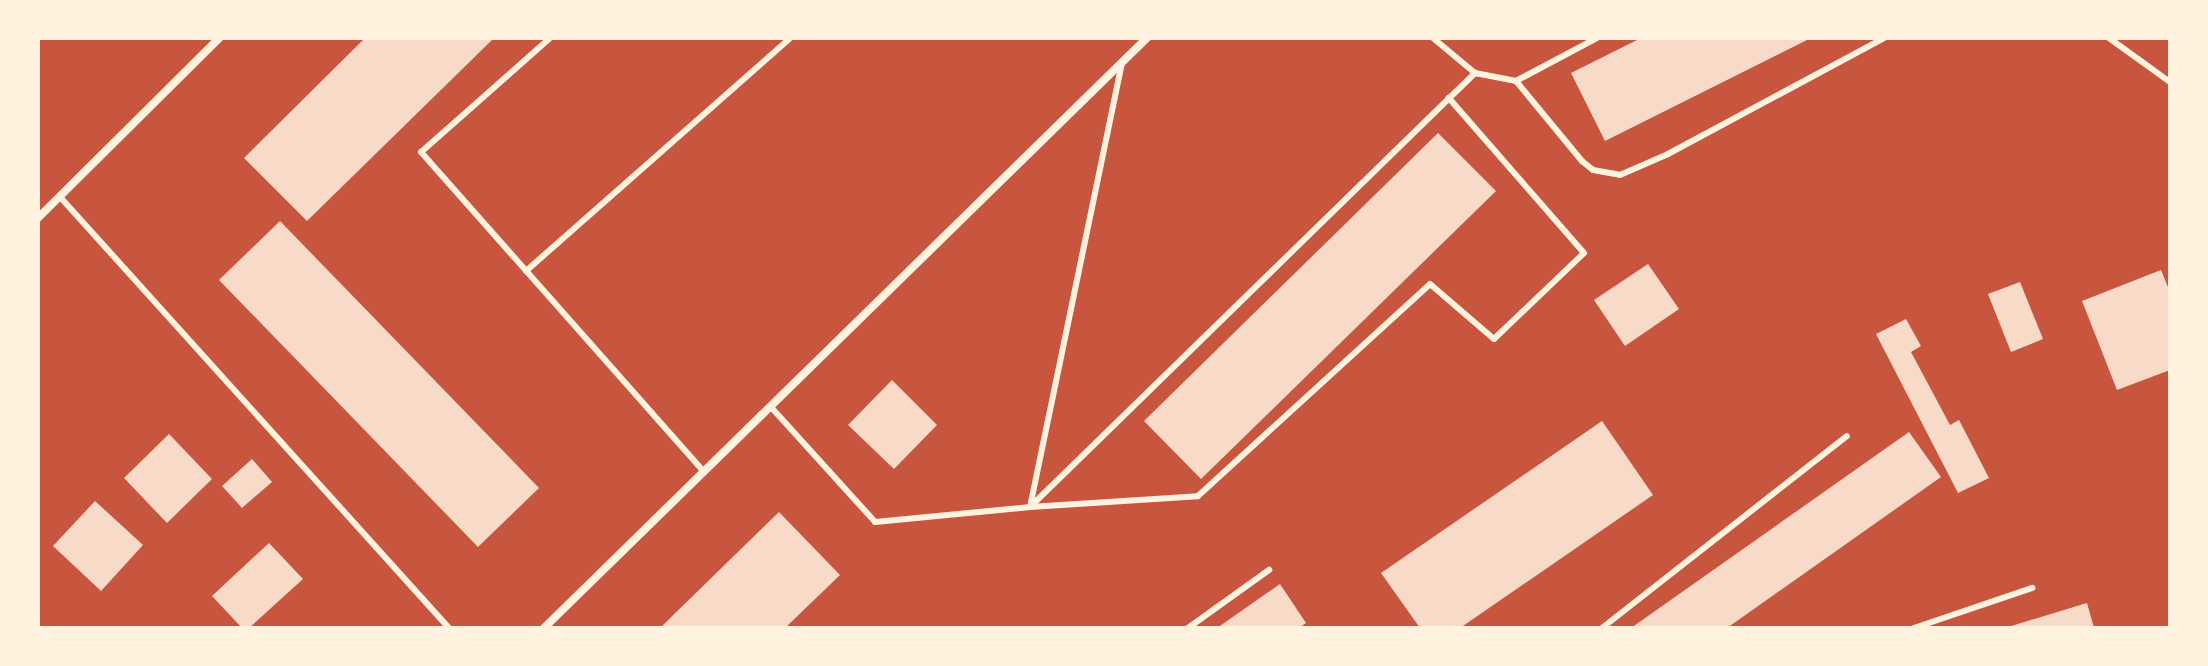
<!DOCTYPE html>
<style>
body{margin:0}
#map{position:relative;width:2208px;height:666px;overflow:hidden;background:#c8553d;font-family:"Alegreya Sans",sans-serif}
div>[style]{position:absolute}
.building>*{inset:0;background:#f7dbc8}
.service>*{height:6px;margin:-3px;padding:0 3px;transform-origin:3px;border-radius:3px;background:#fff3e0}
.minor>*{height:8px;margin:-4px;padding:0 4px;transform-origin:4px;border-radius:4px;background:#fff3e0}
span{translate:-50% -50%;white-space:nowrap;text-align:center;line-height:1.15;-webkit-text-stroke:6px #fff3e0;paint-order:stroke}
.frame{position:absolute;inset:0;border:40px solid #fff3e0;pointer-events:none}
</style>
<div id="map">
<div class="building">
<div style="clip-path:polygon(365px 38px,494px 38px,307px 221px,244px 158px)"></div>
<div style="clip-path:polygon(1641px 38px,1811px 38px,1605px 141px,1571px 73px)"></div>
<div style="clip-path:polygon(1438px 133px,1496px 191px,1201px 479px,1144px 421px)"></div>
<div style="clip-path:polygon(280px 221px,539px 488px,478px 547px,219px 280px)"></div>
<div style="clip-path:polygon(1648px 264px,1679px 309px,1625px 346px,1594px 300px)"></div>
<div style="clip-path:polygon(2161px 270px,2170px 292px,2170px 370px,2117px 390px,2082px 301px)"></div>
<div style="clip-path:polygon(2020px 282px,2043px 339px,2011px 352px,1988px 294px)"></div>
<div style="clip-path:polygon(1906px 319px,1921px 346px,1911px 352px,1950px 425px,1959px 420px,1989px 478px,1958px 493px,1876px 334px)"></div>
<div style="clip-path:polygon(892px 380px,937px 425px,894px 469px,848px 425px)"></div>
<div style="clip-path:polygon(1602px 421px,1653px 495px,1460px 628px,1420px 628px,1381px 573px)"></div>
<div style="clip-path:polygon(1909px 432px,1941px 477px,1727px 628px,1631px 628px)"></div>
<div style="clip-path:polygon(169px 434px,212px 479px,167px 523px,124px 478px)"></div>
<div style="clip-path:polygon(252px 459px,272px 482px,242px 508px,222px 486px)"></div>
<div style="clip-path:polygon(95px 501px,143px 545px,101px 591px,53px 546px)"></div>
<div style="clip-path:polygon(779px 512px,840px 575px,785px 628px,660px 628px)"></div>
<div style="clip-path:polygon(269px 543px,303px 579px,249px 628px,242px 628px,212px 596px)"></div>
<div style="clip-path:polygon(1280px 584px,1306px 623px,1299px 628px,1217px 628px)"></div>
<div style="clip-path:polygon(2087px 603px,2094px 628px,2008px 628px,2008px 627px)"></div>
</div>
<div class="service">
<div style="left:550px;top:38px;width:172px;rotate:138.5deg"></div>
<div style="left:421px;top:152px;width:427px;rotate:48.5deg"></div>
<div style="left:1433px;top:38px;width:55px;rotate:39.8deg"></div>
<div style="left:1475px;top:73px;width:42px;rotate:11deg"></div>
<div style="left:1516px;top:81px;width:92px;rotate:-28deg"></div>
<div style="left:2109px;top:38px;width:75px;rotate:35.8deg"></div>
<div style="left:1516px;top:81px;width:104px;rotate:50.5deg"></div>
<div style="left:1582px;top:161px;width:14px;rotate:39deg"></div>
<div style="left:1593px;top:170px;width:27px;rotate:10deg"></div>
<div style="left:1620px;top:175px;width:52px;rotate:-23.6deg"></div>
<div style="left:1668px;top:154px;width:245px;rotate:-28.2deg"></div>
<div style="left:61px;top:198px;width:579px;rotate:47.94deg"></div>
<div style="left:526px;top:271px;width:352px;rotate:-41.4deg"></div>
<div style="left:770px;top:406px;width:156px;rotate:47.8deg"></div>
<div style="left:875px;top:522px;width:156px;rotate:-5.5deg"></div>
<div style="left:1030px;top:507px;width:453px;rotate:-78.3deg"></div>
<div style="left:1030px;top:507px;width:168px;rotate:-3.7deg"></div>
<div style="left:1198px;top:496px;width:314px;rotate:-42.4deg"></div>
<div style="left:1430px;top:284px;width:84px;rotate:40.7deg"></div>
<div style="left:1494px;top:339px;width:124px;rotate:-43.7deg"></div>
<div style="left:1584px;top:253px;width:206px;rotate:-131.1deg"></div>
<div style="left:1030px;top:507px;width:622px;rotate:-44.28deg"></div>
<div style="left:1188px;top:628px;width:100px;rotate:-35.6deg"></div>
<div style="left:1602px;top:628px;width:311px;rotate:-38.1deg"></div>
<div style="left:1914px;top:628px;width:125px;rotate:-18.7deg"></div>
</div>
<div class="minor">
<div style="left:38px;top:218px;width:255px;rotate:-44.8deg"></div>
<div style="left:544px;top:628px;width:844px;rotate:-44.38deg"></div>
</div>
<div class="frame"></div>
</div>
